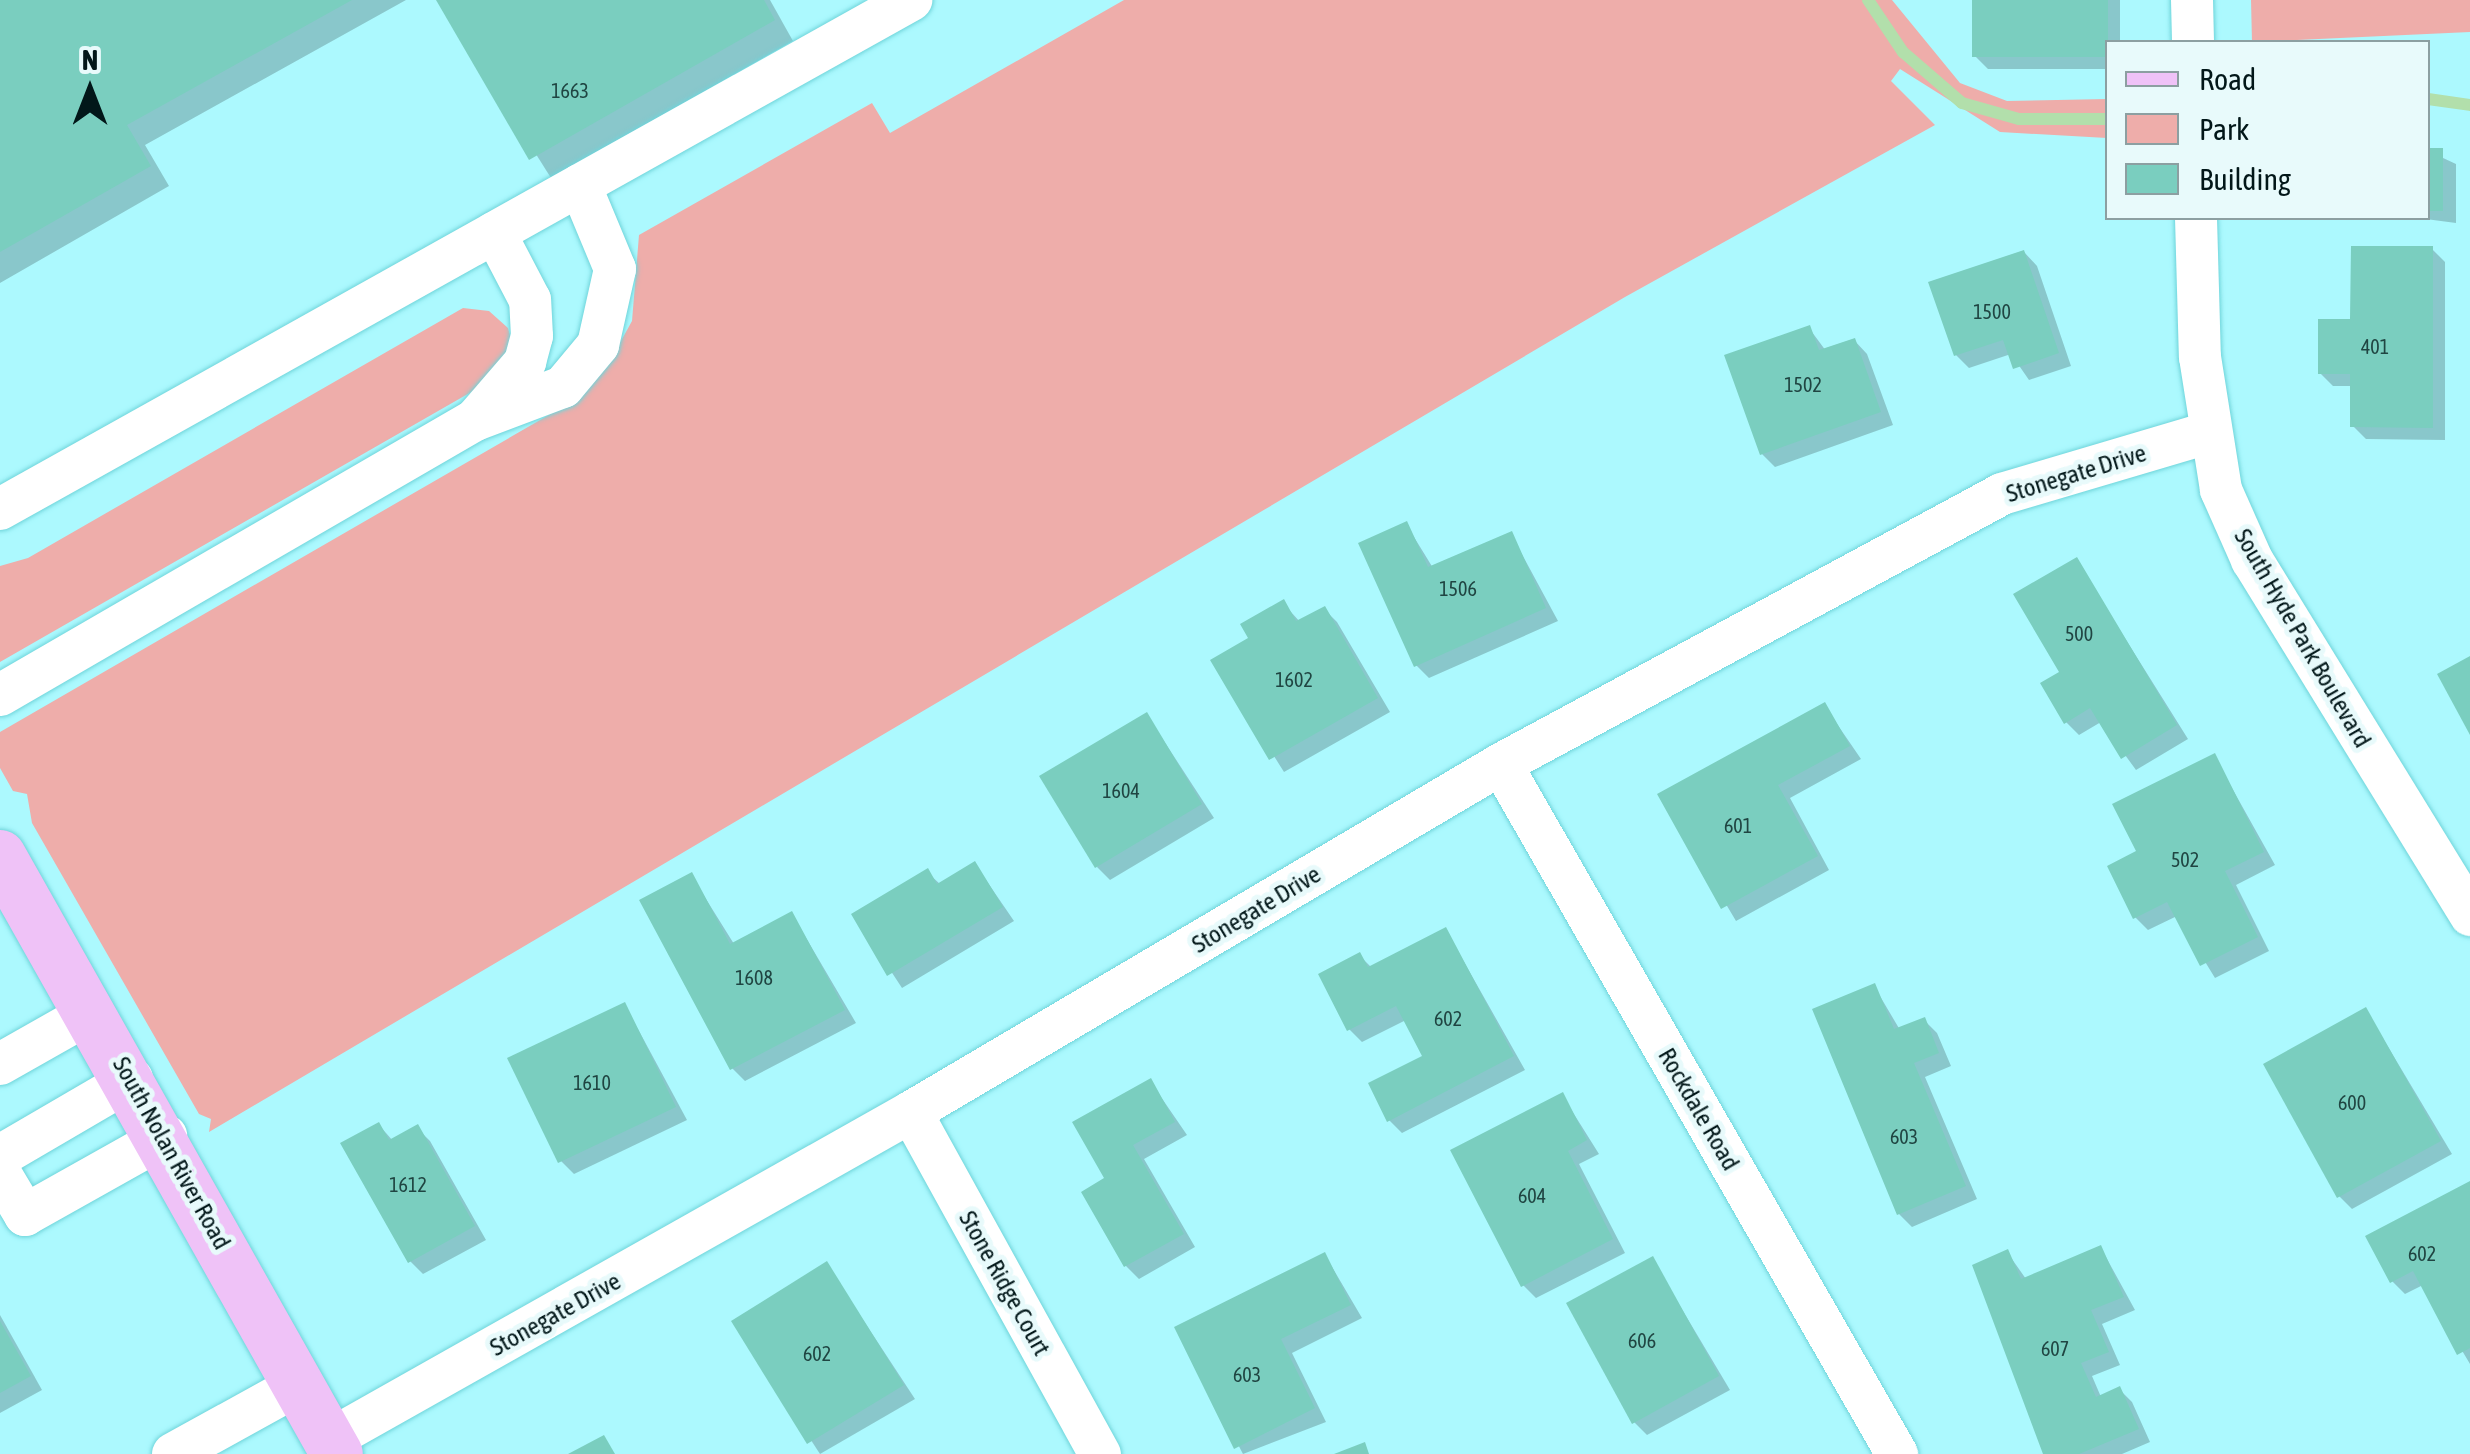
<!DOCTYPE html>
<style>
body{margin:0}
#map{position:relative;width:2470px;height:1454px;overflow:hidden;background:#acf9fe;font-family:"Asap Condensed",sans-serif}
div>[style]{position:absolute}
.green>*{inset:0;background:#eeadaa}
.shadow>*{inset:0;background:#0003}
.stream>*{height:12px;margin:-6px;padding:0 6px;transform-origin:6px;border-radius:6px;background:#b2dfab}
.building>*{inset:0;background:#7acebf}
.roads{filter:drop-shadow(0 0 2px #6fd4da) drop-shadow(0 0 2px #6fd4da)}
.minor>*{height:42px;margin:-21px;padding:0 21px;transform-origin:21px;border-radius:21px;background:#fff}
.major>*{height:52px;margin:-26px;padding:0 26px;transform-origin:26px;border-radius:26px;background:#efc2f7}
span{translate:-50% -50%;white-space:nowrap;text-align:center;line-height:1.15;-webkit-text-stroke:10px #e8fafb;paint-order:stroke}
.number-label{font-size:20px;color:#204542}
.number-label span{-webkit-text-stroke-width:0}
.street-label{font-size:25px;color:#021719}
.legend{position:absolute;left:2105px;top:40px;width:325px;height:180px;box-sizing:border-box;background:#e8fafb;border:2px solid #8c9fa1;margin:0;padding:12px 18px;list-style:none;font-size:30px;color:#021719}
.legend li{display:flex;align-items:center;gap:20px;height:50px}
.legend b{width:50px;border:2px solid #8c9fa1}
.north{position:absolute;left:40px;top:40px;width:100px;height:100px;-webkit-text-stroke:8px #e8fafb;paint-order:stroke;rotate:0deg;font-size:28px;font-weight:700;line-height:40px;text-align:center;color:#021719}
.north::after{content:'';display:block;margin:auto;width:35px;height:45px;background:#021719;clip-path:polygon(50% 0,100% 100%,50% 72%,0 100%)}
</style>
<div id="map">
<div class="green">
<div style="clip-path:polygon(1124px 0,1892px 0,1960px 83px,2007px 101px,2107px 99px,2107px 138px,2000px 132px,1900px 69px,1891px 81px,1935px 125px,1625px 297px,209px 1132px,211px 1119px,199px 1114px,32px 823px,27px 794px,13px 791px,0 768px,0 732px,573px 401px,606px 368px,632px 321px,639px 235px,872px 103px,890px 133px)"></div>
<div style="clip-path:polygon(2251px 0,2470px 0,2470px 32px,2252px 42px)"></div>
<div style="clip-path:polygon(463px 308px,489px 311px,508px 328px,513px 346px,494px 379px,0 662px,0 566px,28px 558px)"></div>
</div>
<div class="shadow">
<div style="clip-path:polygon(0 0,406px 0,145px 145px,169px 186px,0 283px)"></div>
<div style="clip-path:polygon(439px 0,770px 0,793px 41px,551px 178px)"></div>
<div style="clip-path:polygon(1975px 0,2120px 0,2120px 42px,2108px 42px,2108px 69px,1988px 69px,1975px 56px)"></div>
<div style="clip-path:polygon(2428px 151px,2456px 164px,2456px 223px,2418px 218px,2428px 218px)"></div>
<div style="clip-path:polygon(2432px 249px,2445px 262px,2445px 440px,2366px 439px,2353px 426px,2353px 386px,2333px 386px,2320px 373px,2353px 322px)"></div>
<div style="clip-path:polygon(2024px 252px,2037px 266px,2071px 366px,2029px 380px,2011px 354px,1969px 368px,1956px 355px)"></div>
<div style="clip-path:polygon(1809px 328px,1826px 351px,1854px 340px,1867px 354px,1893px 425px,1775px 467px,1762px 454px)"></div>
<div style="clip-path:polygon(1406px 524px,1433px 568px,1511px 534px,1558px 621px,1429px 678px,1416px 665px)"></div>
<div style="clip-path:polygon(2076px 560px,2188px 739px,2136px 770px,2101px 722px,2079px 735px,2066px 722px,2062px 673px)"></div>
<div style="clip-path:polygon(1283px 603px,1300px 622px,1324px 609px,1337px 622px,1390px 712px,1284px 772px,1214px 661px,1252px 639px)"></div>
<div style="clip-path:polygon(1824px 705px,1861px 759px,1790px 798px,1829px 870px,1736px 921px,1661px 795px)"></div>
<div style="clip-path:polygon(1147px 715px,1214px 818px,1110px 880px,1097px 867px)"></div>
<div style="clip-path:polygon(2214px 756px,2275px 865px,2236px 885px,2269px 951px,2215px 978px,2177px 916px,2148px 930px,2135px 917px,2140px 852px)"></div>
<div style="clip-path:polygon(975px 864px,1014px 921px,902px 988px,854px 915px,927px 872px,941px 885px)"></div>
<div style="clip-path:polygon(691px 875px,734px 944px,792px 914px,856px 1023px,745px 1081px,732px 1068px)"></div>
<div style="clip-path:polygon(1446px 930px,1525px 1070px,1402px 1133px,1389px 1120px,1425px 1057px,1406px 1020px,1362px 1042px,1349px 1029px,1359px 955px,1372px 968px)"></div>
<div style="clip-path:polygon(1874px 986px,1900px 1030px,1924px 1020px,1937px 1033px,1951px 1066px,1925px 1077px,1977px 1199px,1912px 1227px,1899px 1214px)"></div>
<div style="clip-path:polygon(625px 1005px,687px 1120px,574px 1174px,561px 1161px)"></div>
<div style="clip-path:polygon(2366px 1010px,2452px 1154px,2352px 1209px,2339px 1196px)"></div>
<div style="clip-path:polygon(1150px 1081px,1187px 1135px,1144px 1159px,1195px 1247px,1139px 1279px,1126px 1266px,1107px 1179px)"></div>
<div style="clip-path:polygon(1562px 1095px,1599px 1154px,1579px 1164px,1625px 1253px,1536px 1298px,1523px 1285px)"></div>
<div style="clip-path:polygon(379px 1125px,393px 1141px,417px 1128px,430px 1141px,486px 1240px,423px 1274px,410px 1261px)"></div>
<div style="clip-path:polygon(2470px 1184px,2470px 1364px,2423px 1285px,2405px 1294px,2392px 1281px)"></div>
<div style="clip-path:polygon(2101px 1248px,2135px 1310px,2102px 1324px,2120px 1365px,2092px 1376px,2101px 1397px,2119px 1389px,2132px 1402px,2150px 1442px,2122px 1454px,2046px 1454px,2007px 1252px,2026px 1279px)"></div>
<div style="clip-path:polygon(1325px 1255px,1362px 1318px,1292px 1353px,1326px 1422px,1243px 1454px,1177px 1328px)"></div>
<div style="clip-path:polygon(1652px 1259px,1730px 1390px,1647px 1435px,1634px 1422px)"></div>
<div style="clip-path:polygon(827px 1265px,915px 1399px,820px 1454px,734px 1322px)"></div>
<div style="clip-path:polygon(0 1315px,42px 1390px,0 1413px)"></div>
</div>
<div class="stream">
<div style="left:1868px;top:0;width:63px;rotate:56.1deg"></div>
<div style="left:1903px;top:52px;width:78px;rotate:40.8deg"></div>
<div style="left:1962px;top:103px;width:59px;rotate:15.7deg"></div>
<div style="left:2019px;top:119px;width:89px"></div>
<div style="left:2428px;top:99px;width:42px;rotate:8.1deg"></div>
</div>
<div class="building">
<div style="clip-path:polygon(0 0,352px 0,127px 125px,151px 166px,0 252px)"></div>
<div style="clip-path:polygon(436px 0,764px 0,775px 20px,529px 160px)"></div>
<div style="clip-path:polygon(1972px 0,2108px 0,2108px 57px,1972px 57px)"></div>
<div style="clip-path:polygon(2428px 148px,2443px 148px,2443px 211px,2428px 211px)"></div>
<div style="clip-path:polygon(2351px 246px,2433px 246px,2433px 428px,2350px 427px,2350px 374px,2318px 374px,2318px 319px,2350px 319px)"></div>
<div style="clip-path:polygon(2024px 250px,2059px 353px,2013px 369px,2003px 340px,1954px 356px,1928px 282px)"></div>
<div style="clip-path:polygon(1810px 325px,1819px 350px,1855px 338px,1881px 412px,1760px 455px,1724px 355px)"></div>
<div style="clip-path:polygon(1407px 521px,1428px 567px,1512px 531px,1546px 608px,1414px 667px,1358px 543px)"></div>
<div style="clip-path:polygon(2077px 557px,2177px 725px,2121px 759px,2090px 708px,2064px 724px,2040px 683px,2059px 672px,2013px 594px)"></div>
<div style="clip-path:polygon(1284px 599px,1296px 621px,1325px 606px,1378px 698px,1269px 760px,1210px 660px,1248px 638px,1240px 624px)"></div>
<div style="clip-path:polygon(2470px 656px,2470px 735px,2437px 674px)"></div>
<div style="clip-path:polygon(1825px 702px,1850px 746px,1778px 785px,1818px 856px,1721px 909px,1657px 794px)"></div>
<div style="clip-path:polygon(1147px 712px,1202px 804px,1095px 868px,1039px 776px)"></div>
<div style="clip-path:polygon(2215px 753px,2264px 852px,2225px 871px,2258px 937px,2200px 966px,2167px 902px,2133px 919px,2107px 866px,2136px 851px,2112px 804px)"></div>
<div style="clip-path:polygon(975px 861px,1003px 907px,887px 976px,851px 914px,928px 868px,937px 884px)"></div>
<div style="clip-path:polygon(692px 872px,730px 944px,792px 911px,845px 1010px,730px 1070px,639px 900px)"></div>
<div style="clip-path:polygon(1446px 927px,1514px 1056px,1387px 1122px,1368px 1083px,1422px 1056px,1396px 1006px,1347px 1031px,1318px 974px,1360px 952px,1368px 967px)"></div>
<div style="clip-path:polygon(1875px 983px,1894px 1029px,1925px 1017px,1939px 1053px,1914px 1063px,1966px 1186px,1897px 1215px,1812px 1009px)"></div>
<div style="clip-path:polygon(625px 1002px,676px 1107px,558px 1163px,507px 1058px)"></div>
<div style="clip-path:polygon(2366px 1007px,2441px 1141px,2337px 1198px,2263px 1064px)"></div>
<div style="clip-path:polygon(1151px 1078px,1175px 1122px,1133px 1145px,1184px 1234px,1124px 1267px,1081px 1192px,1104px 1178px,1072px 1122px)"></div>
<div style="clip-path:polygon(1563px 1092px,1587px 1140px,1568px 1151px,1613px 1239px,1521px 1287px,1450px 1150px)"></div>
<div style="clip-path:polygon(379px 1122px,389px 1140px,418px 1124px,475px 1226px,408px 1263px,340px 1143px)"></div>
<div style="clip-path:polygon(2470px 1181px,2470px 1348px,2457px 1355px,2413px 1271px,2390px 1283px,2365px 1236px)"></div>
<div style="clip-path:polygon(2101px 1245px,2124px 1297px,2091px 1310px,2109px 1352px,2081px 1363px,2096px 1397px,2120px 1386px,2139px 1429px,2079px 1454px,2043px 1454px,1972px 1265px,2008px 1249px,2021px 1279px)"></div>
<div style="clip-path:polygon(1325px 1252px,1351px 1305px,1281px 1339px,1315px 1408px,1234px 1449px,1174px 1327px)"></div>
<div style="clip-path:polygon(1653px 1256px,1719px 1376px,1632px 1424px,1566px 1303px)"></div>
<div style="clip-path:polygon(827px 1261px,904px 1385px,807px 1444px,731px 1321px)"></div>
<div style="clip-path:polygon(0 1321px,31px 1376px,0 1393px)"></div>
<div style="clip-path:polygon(604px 1435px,615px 1454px,568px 1454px)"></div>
<div style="clip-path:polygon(1365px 1442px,1369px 1454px,1334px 1454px)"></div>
</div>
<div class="roads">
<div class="minor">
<div style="left:2192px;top:0;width:42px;rotate:88.6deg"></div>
<div style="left:2196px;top:218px;width:139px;rotate:88.4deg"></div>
<div style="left:2200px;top:357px;width:135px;rotate:81deg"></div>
<div style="left:2221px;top:490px;width:77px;rotate:66.1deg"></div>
<div style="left:2252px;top:560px;width:417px;rotate:58.4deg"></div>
<div style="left:475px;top:420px;width:77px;rotate:-49.2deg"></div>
<div style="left:525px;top:362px;width:27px;rotate:-75deg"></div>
<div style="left:532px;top:336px;width:36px;rotate:-93deg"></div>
<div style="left:530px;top:300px;width:76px;rotate:-117.6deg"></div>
<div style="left:0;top:509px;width:1044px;rotate:-29.19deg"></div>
<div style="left:0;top:695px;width:549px;rotate:-30.07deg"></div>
<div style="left:475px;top:420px;width:94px;rotate:-20.6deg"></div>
<div style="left:563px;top:387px;width:55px;rotate:-50.2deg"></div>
<div style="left:598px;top:345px;width:78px;rotate:-77.4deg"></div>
<div style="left:615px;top:269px;width:91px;rotate:-112.6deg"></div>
<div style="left:1501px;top:764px;width:796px;rotate:60.15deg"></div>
<div style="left:0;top:1064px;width:106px;rotate:-29.5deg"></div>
<div style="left:911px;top:1112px;width:391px;rotate:61.1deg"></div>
<div style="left:0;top:1156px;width:153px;rotate:-30.3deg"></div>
<div style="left:0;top:1173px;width:49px;rotate:59.2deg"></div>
<div style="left:25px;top:1215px;width:162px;rotate:-29.3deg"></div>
<div style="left:329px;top:1440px;width:668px;rotate:-29.4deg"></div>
<div style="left:911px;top:1112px;width:685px;rotate:-30.53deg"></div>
<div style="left:1501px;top:764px;width:569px;rotate:-28.32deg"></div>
<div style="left:2002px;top:494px;width:215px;rotate:-16.5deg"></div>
<div style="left:173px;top:1454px;width:141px;rotate:-28.9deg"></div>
</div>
<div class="major">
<div style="left:0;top:856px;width:686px;rotate:60.6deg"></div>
</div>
</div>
<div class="number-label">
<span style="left:570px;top:90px">1663</span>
<span style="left:1992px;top:311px">1500</span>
<span style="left:2375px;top:346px">401</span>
<span style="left:1803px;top:384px">1502</span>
<span style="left:1458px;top:588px">1506</span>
<span style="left:2079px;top:633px">500</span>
<span style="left:1294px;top:679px">1602</span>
<span style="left:1121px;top:790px">1604</span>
<span style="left:1738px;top:825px">601</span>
<span style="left:2185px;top:859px">502</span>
<span style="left:754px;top:977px">1608</span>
<span style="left:1448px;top:1018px">602</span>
<span style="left:592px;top:1082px">1610</span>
<span style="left:2352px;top:1102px">600</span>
<span style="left:1904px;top:1136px">603</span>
<span style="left:408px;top:1184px">1612</span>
<span style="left:1532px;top:1195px">604</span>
<span style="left:2422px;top:1253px">602</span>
<span style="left:1642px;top:1340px">606</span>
<span style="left:2055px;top:1348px">607</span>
<span style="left:817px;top:1353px">602</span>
<span style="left:1247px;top:1374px">603</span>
</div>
<div class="street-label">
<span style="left:2076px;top:473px;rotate:-17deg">Stonegate Drive</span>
<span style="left:2303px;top:638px;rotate:60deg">South Hyde Park Boulevard</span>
<span style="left:1256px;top:909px;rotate:-31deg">Stonegate Drive</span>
<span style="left:1699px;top:1109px;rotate:60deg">Rockdale Road</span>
<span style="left:172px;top:1153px;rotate:61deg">South Nolan River Road</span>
<span style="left:1005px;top:1283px;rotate:61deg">Stone Ridge Court</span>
<span style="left:555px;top:1314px;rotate:-29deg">Stonegate Drive</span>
</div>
<ul class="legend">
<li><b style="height:12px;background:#efc2f7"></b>Road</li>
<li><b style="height:28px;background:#eeadaa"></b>Park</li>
<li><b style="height:28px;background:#7acebf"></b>Building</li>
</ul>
<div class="north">N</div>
</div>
